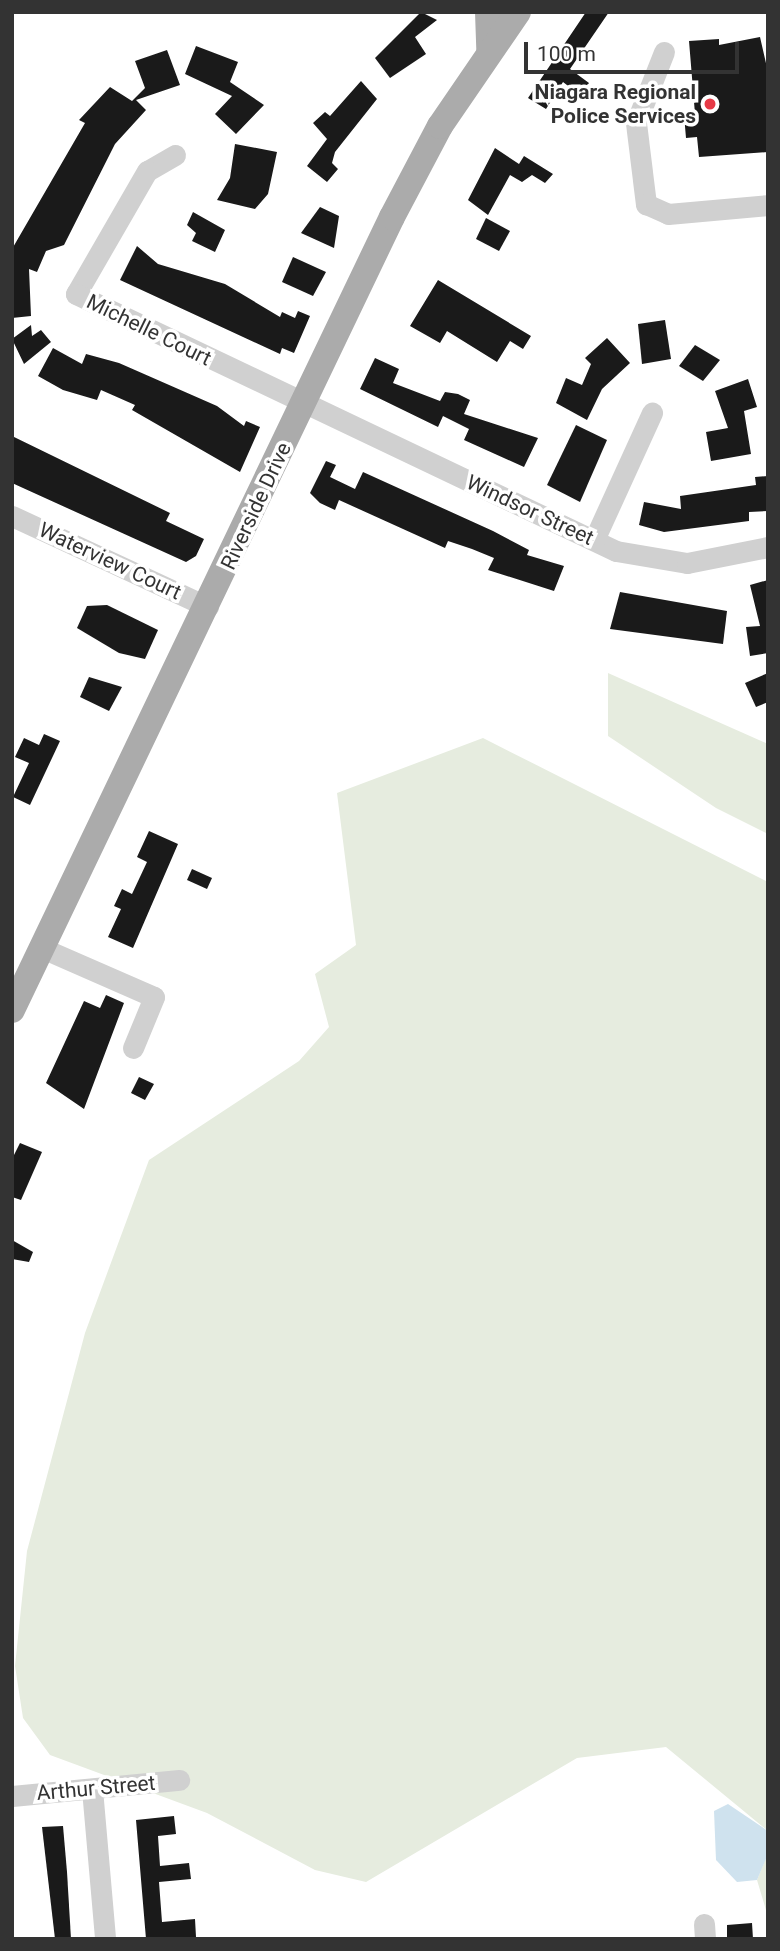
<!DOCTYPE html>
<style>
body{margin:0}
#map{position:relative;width:780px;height:1951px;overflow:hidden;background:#fff;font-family:Roboto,sans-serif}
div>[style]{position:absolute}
.green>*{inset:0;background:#e6ecdf}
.water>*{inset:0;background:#cfe2ee}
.building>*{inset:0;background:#1a1a1a}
.minor>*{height:21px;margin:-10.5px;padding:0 10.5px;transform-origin:10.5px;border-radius:10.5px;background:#d0d0d0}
.major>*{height:26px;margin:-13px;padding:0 13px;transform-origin:13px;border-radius:13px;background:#ababab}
.dots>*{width:19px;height:19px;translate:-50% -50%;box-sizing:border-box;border:4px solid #fff;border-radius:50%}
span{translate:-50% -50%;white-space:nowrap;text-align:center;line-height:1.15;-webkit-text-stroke:7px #fff;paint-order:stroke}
.poi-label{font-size:21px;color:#333;font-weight:700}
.right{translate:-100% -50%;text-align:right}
.street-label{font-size:21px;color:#333}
.frame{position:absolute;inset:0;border:14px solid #333;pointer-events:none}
.scale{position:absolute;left:524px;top:42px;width:215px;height:32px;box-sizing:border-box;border:4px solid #333;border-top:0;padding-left:9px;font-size:21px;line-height:24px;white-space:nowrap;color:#333;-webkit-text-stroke:5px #fff;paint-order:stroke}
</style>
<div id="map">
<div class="green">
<div style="clip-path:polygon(608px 673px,768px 744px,768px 834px,716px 808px,608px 736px)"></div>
<div style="clip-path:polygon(483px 738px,768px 882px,768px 1831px,666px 1747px,577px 1758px,366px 1882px,315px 1870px,207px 1813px,50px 1755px,23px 1718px,15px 1666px,27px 1551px,85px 1333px,149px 1160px,299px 1061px,329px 1027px,315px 974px,356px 945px,337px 793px)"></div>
<div style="clip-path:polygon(768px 1853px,768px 1917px,757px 1880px)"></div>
</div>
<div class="water">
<div style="clip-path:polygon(728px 1804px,768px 1831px,768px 1854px,757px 1880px,737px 1882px,716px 1860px,714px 1811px)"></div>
</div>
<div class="building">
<div style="clip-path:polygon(421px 12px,437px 20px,415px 37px,426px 54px,390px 78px,375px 58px)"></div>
<div style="clip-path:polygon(586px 12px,609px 12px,570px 69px,589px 83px,580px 95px,563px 82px,546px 109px,528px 98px)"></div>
<div style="clip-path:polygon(760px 37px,768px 72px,768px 152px,699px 157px,697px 137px,686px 138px,684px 115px,695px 114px,689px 41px,719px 39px,719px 45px)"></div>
<div style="clip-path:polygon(196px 46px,238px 62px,230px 82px,264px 105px,236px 134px,215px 114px,232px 96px,185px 74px)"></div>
<div style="clip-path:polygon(167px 50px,180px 85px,136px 100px,146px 110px,115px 144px,64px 245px,46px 251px,37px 272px,29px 269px,31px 316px,12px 318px,12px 249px,85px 123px,79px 120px,110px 87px,132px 101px,145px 88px,135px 61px)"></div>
<div style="clip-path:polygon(361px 81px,377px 99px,335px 152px,332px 163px,338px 169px,327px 182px,307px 166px,327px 139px,313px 123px,325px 112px,330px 116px)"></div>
<div style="clip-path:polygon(235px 144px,277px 152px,268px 194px,255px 209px,217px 200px,230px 178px)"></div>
<div style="clip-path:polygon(495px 148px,519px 164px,524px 156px,553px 174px,545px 183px,532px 175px,522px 182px,510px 175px,488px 215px,468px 200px)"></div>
<div style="clip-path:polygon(320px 207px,339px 216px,334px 248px,301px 233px)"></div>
<div style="clip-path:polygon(193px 212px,225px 230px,215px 252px,192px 241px,196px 233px,187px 225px)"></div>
<div style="clip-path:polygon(486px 218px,510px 231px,499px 251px,476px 239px)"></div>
<div style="clip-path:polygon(137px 246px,158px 264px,225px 284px,280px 317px,282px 312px,295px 318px,298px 311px,310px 316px,294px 353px,282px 348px,280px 354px,120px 280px)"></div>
<div style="clip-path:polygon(293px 257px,326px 272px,313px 296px,282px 282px)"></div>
<div style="clip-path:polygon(438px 280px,531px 336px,523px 349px,510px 341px,497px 362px,447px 331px,440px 343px,410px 326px)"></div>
<div style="clip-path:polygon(665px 320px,671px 359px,642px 364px,638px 324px)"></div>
<div style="clip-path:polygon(31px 325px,32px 336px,41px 330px,51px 342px,24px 364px,12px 339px)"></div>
<div style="clip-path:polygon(607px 338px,630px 363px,602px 389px,587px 420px,556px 403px,566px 378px,582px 385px,591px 364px,585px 358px)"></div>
<div style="clip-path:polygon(695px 345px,720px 360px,703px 381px,679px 366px)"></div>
<div style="clip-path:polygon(53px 348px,82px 364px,86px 354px,119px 363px,217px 406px,244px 426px,246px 421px,260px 427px,240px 472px,132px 410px,135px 405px,101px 390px,97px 400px,63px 390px,38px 376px)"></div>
<div style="clip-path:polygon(375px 358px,399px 369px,393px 383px,440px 401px,445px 392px,458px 394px,470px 400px,464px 414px,538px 438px,524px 467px,464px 440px,469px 429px,443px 416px,438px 427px,360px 389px)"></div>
<div style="clip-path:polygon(748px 379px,757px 407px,744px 411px,751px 454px,711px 461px,706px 432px,728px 428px,715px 391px)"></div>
<div style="clip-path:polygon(576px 425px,607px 440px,580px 502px,547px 485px)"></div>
<div style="clip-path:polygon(12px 436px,170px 513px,166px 521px,204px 539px,196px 556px,186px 562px,12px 483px)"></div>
<div style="clip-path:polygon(326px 461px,336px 465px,330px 477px,355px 489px,363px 472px,493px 531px,529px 550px,527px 555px,564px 566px,554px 591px,488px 570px,494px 558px,472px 549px,448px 541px,445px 548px,339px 500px,335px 510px,320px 503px,310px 493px)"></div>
<div style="clip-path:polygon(768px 476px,768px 511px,749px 512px,749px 521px,664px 532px,639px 525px,644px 502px,681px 509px,680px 496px,756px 485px,755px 477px)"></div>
<div style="clip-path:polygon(768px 580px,768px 653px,750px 656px,746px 627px,760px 626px,750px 585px)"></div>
<div style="clip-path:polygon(620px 592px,727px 611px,723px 644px,610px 629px)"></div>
<div style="clip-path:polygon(107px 605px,158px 630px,145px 659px,119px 653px,77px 628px,87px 606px)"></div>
<div style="clip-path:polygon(768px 673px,768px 702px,756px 707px,745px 683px)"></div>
<div style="clip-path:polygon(89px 677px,122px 687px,109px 711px,80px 697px)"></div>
<div style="clip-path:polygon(44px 734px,60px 741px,30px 805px,13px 797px,29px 763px,15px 757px,24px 738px,39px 745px)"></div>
<div style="clip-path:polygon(149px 831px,178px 844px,133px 948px,108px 937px,121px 909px,114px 906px,122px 889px,132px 894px,147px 862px,137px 857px)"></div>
<div style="clip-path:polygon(192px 869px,212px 878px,207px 889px,187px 880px)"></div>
<div style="clip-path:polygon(106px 995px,124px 1003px,84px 1109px,46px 1083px,84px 1001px,100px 1008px)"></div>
<div style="clip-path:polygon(139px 1077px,154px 1084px,145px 1100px,131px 1093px)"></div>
<div style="clip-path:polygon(20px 1143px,42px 1152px,21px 1200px,12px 1197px,12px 1159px)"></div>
<div style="clip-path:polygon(12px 1240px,33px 1252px,29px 1262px,12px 1259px)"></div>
<div style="clip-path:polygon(174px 1816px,176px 1834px,158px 1836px,160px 1866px,189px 1863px,191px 1879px,159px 1882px,162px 1922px,195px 1919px,196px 1937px,146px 1939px,136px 1820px)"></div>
<div style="clip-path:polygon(63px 1826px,67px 1872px,71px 1939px,55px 1939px,42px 1827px)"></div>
<div style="clip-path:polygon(752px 1923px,753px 1939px,727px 1939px,727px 1925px)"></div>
</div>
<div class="minor">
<div style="left:664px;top:52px;width:76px;rotate:111.5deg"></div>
<div style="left:636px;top:123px;width:82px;rotate:83deg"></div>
<div style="left:646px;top:204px;width:24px;rotate:24deg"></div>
<div style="left:668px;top:214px;width:100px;rotate:-5.1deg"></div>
<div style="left:175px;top:155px;width:32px;rotate:150deg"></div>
<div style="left:147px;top:171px;width:142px;rotate:120deg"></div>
<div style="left:76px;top:294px;width:598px;rotate:25.45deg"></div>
<div style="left:616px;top:551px;width:72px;rotate:9.6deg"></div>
<div style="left:687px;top:563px;width:83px;rotate:-11.2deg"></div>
<div style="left:12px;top:516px;width:216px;rotate:24.9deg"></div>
<div style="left:594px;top:540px;width:140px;rotate:-65.5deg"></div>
<div style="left:42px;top:948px;width:122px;rotate:23.6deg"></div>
<div style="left:154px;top:997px;width:55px;rotate:112.4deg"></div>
<div style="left:92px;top:1789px;width:151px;rotate:85deg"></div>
<div style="left:12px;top:1796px;width:168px;rotate:-5.5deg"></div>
<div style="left:704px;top:1924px;width:15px;rotate:86deg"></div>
</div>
<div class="major">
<div style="left:488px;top:12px;width:37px;rotate:88deg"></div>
<div style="left:12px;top:1010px;width:879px;rotate:-64.4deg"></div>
<div style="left:392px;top:217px;width:103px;rotate:-62.2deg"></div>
<div style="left:440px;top:126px;width:138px;rotate:-55.6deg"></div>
</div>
<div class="dots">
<div style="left:710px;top:104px;background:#e63946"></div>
</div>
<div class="poi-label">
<span class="right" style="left:696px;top:104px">Niagara Regional<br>Police Services</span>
</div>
<div class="street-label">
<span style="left:149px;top:330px;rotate:26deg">Michelle Court</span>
<span style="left:256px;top:506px;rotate:-65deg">Riverside Drive</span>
<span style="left:530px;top:510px;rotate:25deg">Windsor Street</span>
<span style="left:110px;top:561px;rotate:25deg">Waterview Court</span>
<span style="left:96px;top:1788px;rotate:-5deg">Arthur Street</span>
</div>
<div class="frame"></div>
<div class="scale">100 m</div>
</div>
